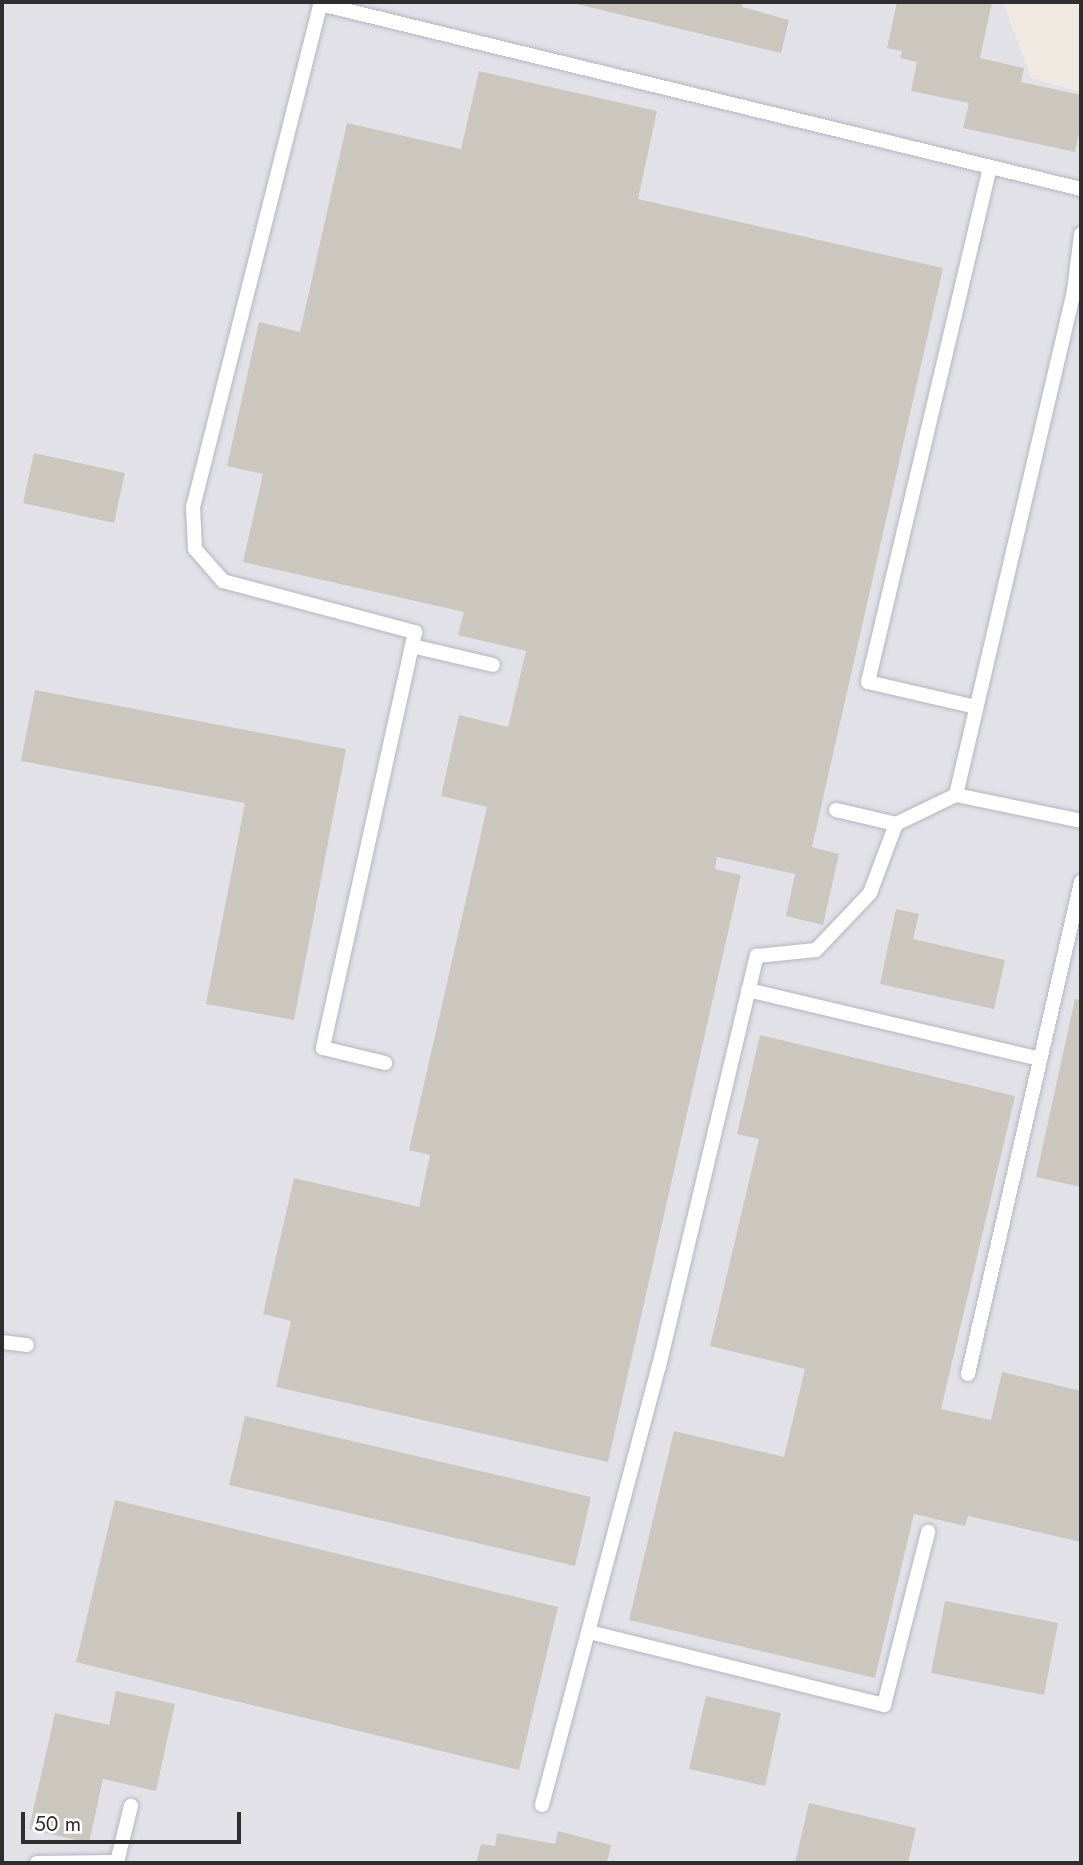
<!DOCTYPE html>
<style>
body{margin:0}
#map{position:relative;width:1083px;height:1865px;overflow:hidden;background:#efe9e1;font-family:Jost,sans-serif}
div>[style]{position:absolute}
.industrial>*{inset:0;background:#e3e1e8}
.building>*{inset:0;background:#cbc7bf}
.roads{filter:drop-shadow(0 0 2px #b4b7c1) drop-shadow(0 0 2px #b4b7c1)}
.service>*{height:14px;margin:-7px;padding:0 7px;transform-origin:7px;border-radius:7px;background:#fff}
span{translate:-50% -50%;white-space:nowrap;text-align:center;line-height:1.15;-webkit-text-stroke:6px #fff;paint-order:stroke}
.frame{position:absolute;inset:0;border:4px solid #2e2e2e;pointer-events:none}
.scale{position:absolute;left:21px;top:1812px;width:220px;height:32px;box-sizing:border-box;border:4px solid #2e2e2e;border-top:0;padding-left:9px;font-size:21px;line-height:24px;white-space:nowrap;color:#2e2e2e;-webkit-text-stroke:5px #fff;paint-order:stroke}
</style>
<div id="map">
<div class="industrial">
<div style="clip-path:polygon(2px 2px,1003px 2px,1031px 78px,1081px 92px,1081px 1863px,2px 1863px)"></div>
</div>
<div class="building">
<div style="clip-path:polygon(568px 2px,743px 2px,742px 7px,789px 20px,781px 53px)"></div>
<div style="clip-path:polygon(897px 2px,992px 2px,980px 58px,1024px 68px,1021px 82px,1081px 95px,1081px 124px,1075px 152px,963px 128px,969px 103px,911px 91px,917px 62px,900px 58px,902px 51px,887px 48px)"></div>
<div style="clip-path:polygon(479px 71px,657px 111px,638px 199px,943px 268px,812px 847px,839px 854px,823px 925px,786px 916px,795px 874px,717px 857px,715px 869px,741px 875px,608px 1462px,276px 1387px,291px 1321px,263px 1314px,294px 1178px,419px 1207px,430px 1155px,409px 1150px,487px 807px,441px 796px,459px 715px,508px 727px,526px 651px,458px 635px,464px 612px,243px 562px,263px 474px,227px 466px,259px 322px,300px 332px,347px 123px,461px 149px)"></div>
<div style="clip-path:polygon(34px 453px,125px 473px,114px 523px,23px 503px)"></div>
<div style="clip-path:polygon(35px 690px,346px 749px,294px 1020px,206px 1004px,245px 803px,21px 761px)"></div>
<div style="clip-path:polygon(896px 909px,919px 914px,913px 939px,1005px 960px,994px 1009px,880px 984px)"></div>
<div style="clip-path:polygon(1075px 999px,1081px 1000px,1081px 1187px,1036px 1177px)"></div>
<div style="clip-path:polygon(760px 1035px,1015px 1096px,941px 1409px,991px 1420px,1002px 1372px,1081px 1391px,1081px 1542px,968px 1516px,965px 1526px,914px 1514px,875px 1678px,629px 1620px,674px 1431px,784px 1457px,805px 1369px,710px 1346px,759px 1139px,737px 1134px)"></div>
<div style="clip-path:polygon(245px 1416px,591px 1497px,575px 1566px,229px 1485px)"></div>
<div style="clip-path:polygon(115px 1500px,558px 1607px,519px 1770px,76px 1662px)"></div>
<div style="clip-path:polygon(945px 1601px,1058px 1623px,1044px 1695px,931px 1673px)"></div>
<div style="clip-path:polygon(116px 1691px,175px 1704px,156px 1791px,103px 1779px,89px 1843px,29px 1829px,55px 1713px,109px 1725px)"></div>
<div style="clip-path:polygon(706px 1696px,781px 1713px,765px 1786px,689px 1769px)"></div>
<div style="clip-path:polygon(809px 1803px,916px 1828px,908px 1863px,795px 1863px)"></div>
<div style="clip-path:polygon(558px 1831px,611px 1845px,607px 1863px,476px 1863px,481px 1844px,495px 1846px,497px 1833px,555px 1844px)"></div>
</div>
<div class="roads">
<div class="service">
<div style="left:321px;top:2px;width:521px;rotate:104.22deg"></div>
<div style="left:193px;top:507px;width:42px;rotate:87.3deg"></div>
<div style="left:195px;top:549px;width:43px;rotate:48.8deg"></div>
<div style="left:223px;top:581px;width:199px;rotate:14.9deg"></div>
<div style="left:415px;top:632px;width:426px;rotate:102.5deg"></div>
<div style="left:323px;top:1048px;width:64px;rotate:13.6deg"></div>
<div style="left:320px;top:4px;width:783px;rotate:13.66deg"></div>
<div style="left:1081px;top:234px;width:57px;rotate:97deg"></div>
<div style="left:1074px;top:291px;width:518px;rotate:103.18deg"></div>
<div style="left:956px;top:795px;width:128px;rotate:11.7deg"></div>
<div style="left:412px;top:646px;width:83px;rotate:13.2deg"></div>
<div style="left:976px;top:707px;width:111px;rotate:-167deg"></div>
<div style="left:868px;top:682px;width:529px;rotate:-76.67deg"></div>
<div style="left:836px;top:810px;width:62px;rotate:13.1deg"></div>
<div style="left:748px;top:990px;width:300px;rotate:13.3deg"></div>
<div style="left:2px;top:1342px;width:25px;rotate:7deg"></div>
<div style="left:968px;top:1374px;width:505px;rotate:-77.06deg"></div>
<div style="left:589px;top:1632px;width:304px;rotate:13.9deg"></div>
<div style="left:884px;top:1705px;width:179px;rotate:-75.7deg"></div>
<div style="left:542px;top:1805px;width:454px;rotate:-75.1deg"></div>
<div style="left:659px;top:1366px;width:422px;rotate:-76.6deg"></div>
<div style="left:757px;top:956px;width:59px;rotate:-5.8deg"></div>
<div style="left:816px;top:950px;width:79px;rotate:-46.5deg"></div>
<div style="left:870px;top:893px;width:74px;rotate:-69.4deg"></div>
<div style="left:896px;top:824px;width:67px;rotate:-25.8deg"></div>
<div style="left:37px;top:1863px;width:80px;rotate:-0.7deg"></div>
<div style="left:117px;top:1862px;width:58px;rotate:-76deg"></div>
</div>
</div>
<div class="frame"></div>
<div class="scale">50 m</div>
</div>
